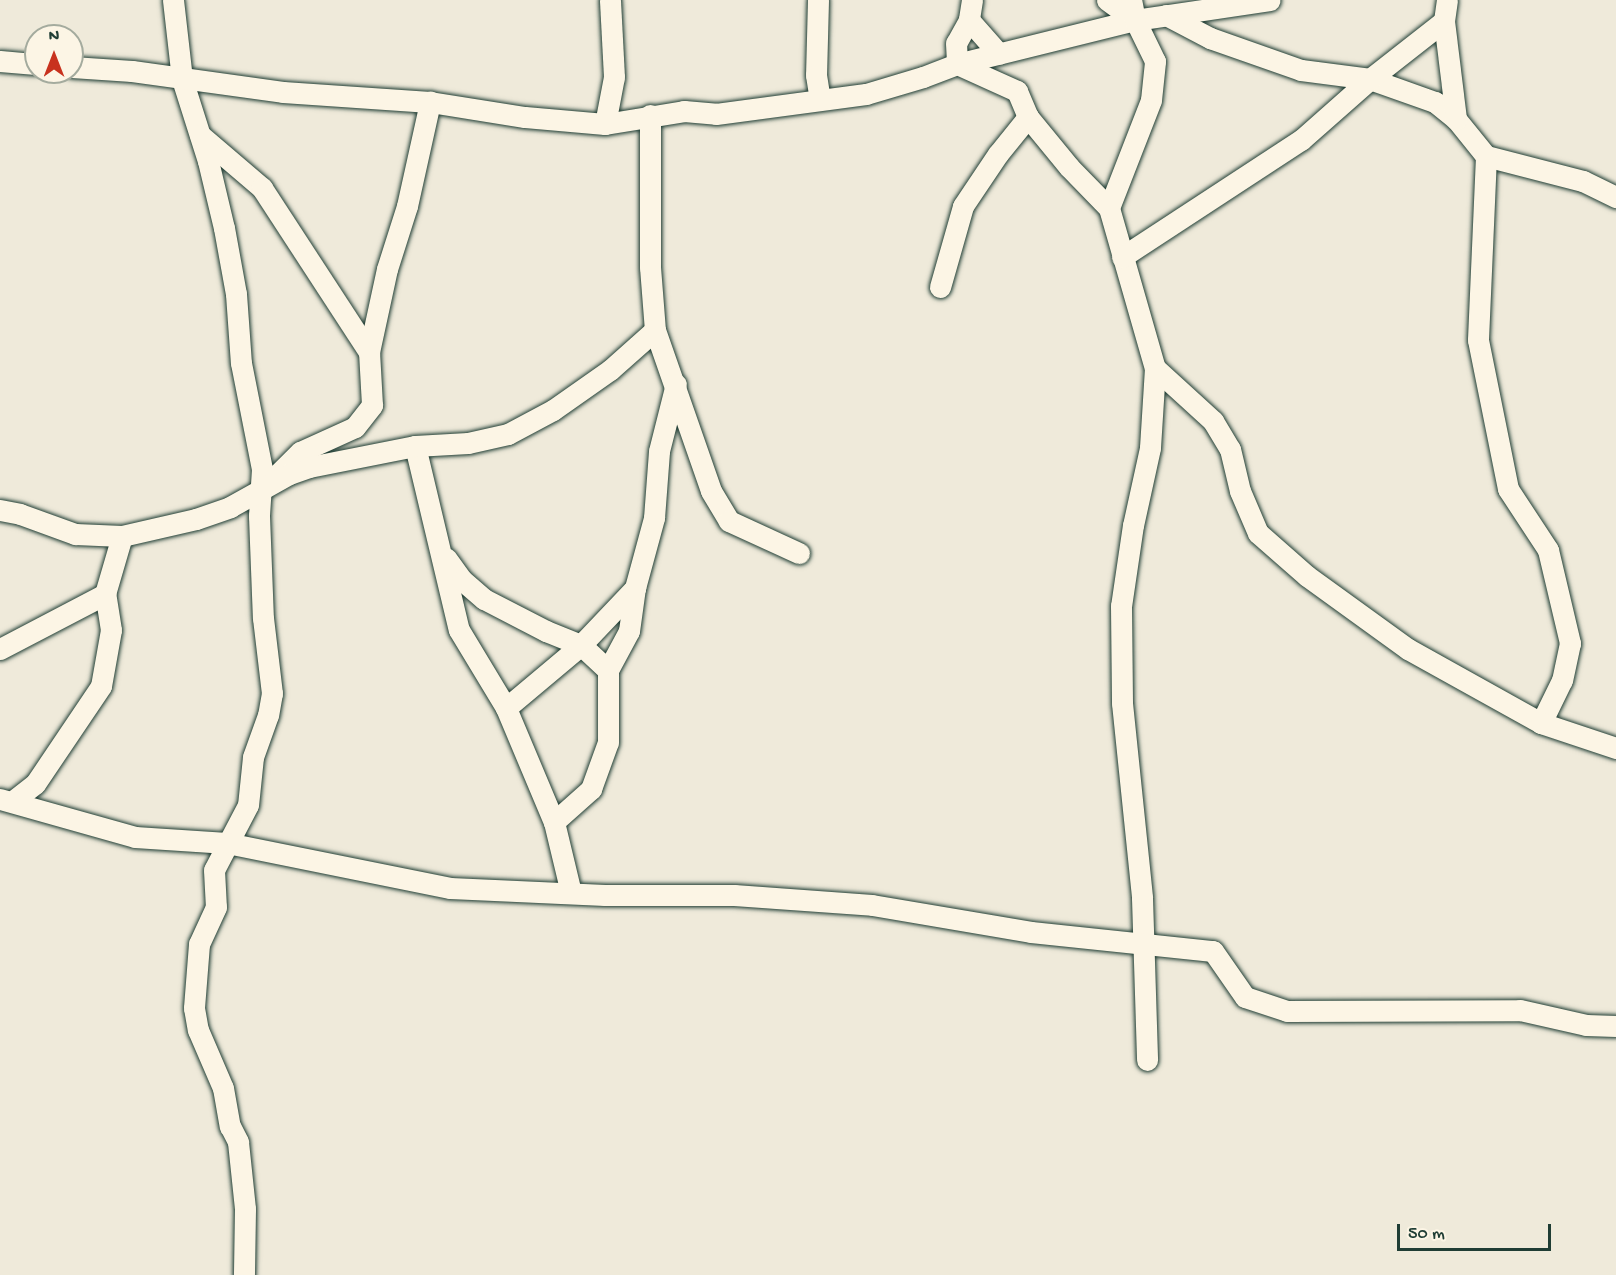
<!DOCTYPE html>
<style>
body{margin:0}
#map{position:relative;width:1616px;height:1275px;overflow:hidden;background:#efeada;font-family:"Gochi Hand",sans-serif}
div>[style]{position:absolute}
.roads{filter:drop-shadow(0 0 2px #1f3d34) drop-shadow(0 0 2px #1f3d34)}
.street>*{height:21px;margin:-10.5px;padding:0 10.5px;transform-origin:10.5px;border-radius:10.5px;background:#fcf5e5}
span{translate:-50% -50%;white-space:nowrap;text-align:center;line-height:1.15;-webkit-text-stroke:6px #fcf5e5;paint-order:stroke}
.north{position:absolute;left:24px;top:24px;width:60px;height:60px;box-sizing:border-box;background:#fcf5e5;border:2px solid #a4ab9e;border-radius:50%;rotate:0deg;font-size:16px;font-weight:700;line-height:24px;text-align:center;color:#1f3d34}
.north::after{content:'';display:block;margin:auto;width:21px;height:27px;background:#c8321e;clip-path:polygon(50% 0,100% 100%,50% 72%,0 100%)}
.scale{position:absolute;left:1397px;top:1224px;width:154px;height:27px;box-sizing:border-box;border:3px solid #1f3d34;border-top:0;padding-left:8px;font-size:18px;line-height:21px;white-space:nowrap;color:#1f3d34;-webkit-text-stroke:4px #fcf5e5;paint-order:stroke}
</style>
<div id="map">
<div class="roads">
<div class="street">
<div style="left:173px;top:0;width:80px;rotate:83.5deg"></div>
<div style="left:182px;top:79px;width:86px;rotate:72.4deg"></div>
<div style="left:208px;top:161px;width:69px;rotate:76.6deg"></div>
<div style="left:224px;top:228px;width:67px;rotate:79.7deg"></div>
<div style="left:236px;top:294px;width:69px;rotate:85.9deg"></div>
<div style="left:241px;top:363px;width:108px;rotate:78.8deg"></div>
<div style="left:262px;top:469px;width:47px;rotate:93.7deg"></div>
<div style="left:259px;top:516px;width:102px;rotate:87.8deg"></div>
<div style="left:263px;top:618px;width:76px;rotate:83.2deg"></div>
<div style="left:272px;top:693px;width:22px;rotate:100deg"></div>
<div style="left:268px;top:715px;width:45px;rotate:109.7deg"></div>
<div style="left:253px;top:757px;width:48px;rotate:95.9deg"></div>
<div style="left:248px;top:805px;width:73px;rotate:117.6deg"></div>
<div style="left:214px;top:870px;width:37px;rotate:87deg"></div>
<div style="left:216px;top:907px;width:41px;rotate:114.7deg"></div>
<div style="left:199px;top:944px;width:64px;rotate:94.5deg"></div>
<div style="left:194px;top:1008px;width:22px;rotate:80deg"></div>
<div style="left:198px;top:1030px;width:63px;rotate:66.7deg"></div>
<div style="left:223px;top:1088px;width:39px;rotate:80deg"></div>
<div style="left:230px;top:1126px;width:18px;rotate:63deg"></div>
<div style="left:238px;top:1142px;width:67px;rotate:84deg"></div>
<div style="left:245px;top:1209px;width:66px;rotate:90.9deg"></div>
<div style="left:818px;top:0;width:75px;rotate:91.5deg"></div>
<div style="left:816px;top:75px;width:24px;rotate:81deg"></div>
<div style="left:972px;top:0;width:20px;rotate:99deg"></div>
<div style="left:969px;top:20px;width:26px;rotate:119deg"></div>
<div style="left:956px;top:43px;width:21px;rotate:87deg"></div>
<div style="left:957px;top:64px;width:66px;rotate:24.2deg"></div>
<div style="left:1017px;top:91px;width:28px;rotate:67deg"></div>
<div style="left:1028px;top:117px;width:65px;rotate:50.6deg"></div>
<div style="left:1069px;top:167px;width:57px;rotate:45.7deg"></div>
<div style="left:1109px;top:208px;width:166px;rotate:74deg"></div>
<div style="left:1155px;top:368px;width:80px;rotate:93.6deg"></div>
<div style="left:1150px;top:448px;width:79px;rotate:102.4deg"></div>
<div style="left:1133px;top:525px;width:82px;rotate:98.4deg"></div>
<div style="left:1121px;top:606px;width:97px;rotate:89.4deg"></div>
<div style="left:1122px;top:703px;width:196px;rotate:84.1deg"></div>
<div style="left:1142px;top:898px;width:162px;rotate:88.2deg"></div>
<div style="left:1107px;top:0;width:34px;rotate:36deg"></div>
<div style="left:1166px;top:15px;width:50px;rotate:27.6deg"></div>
<div style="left:1210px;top:38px;width:96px;rotate:19.4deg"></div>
<div style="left:1301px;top:70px;width:70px;rotate:7.4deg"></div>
<div style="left:1370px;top:79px;width:69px;rotate:19.5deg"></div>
<div style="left:1435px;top:102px;width:27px;rotate:39deg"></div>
<div style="left:1456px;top:119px;width:48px;rotate:51deg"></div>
<div style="left:1486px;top:156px;width:100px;rotate:14.5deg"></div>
<div style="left:1583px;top:181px;width:37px;rotate:26deg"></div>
<div style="left:969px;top:20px;width:45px;rotate:48.6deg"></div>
<div style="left:1444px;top:21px;width:99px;rotate:83deg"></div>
<div style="left:0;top:61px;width:36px;rotate:5deg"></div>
<div style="left:72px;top:67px;width:60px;rotate:3.8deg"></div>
<div style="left:132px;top:71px;width:152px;rotate:7.9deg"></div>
<div style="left:283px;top:92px;width:147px;rotate:3.9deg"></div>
<div style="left:430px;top:102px;width:96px;rotate:9deg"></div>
<div style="left:525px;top:117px;width:80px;rotate:5deg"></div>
<div style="left:605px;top:124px;width:80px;rotate:-9.3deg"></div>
<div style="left:684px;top:111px;width:32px;rotate:5deg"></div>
<div style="left:716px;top:114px;width:151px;rotate:-7.6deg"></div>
<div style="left:866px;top:94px;width:59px;rotate:-16.6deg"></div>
<div style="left:923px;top:77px;width:36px;rotate:-21deg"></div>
<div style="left:957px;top:64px;width:183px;rotate:-13.9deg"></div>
<div style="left:1135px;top:20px;width:136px;rotate:-8.4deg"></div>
<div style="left:650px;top:115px;width:152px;rotate:90deg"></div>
<div style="left:650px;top:267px;width:63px;rotate:85.5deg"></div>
<div style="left:655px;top:330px;width:170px;rotate:70.8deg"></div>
<div style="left:711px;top:491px;width:35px;rotate:59deg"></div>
<div style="left:729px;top:521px;width:77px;rotate:24.6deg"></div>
<div style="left:605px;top:124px;width:48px;rotate:-79.2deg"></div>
<div style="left:614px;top:77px;width:77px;rotate:-93deg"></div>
<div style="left:200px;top:135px;width:82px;rotate:40.5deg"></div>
<div style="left:262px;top:188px;width:196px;rotate:56.9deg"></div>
<div style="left:1486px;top:156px;width:184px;rotate:92.5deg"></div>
<div style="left:1478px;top:340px;width:152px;rotate:78.6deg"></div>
<div style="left:1508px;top:489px;width:73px;rotate:56.7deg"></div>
<div style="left:1548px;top:550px;width:96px;rotate:76.7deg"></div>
<div style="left:1570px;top:643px;width:38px;rotate:102deg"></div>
<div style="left:1562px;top:680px;width:48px;rotate:116deg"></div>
<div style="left:1109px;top:208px;width:116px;rotate:-68.7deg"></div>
<div style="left:1151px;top:100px;width:39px;rotate:-84deg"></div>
<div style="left:1155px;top:61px;width:46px;rotate:-116deg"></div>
<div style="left:1135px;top:20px;width:20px;rotate:-101deg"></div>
<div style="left:1122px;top:257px;width:214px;rotate:-33.2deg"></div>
<div style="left:1301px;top:140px;width:92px;rotate:-41.5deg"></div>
<div style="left:1370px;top:79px;width:94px;rotate:-38.1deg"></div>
<div style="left:1444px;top:21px;width:21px;rotate:-82deg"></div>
<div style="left:940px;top:287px;width:84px;rotate:-74.1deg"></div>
<div style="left:963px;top:206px;width:63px;rotate:-56.1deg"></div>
<div style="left:998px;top:154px;width:48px;rotate:-51deg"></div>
<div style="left:1155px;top:368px;width:79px;rotate:42.4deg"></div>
<div style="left:1213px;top:421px;width:33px;rotate:59deg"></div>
<div style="left:1230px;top:449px;width:43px;rotate:76.6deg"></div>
<div style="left:1240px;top:491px;width:46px;rotate:66.8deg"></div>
<div style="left:1258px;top:533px;width:65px;rotate:41.3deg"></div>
<div style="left:1307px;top:576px;width:125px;rotate:35.9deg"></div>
<div style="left:1408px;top:649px;width:152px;rotate:29.1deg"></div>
<div style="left:1541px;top:723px;width:79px;rotate:18.4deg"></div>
<div style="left:415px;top:446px;width:189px;rotate:76.6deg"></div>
<div style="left:459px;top:630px;width:91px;rotate:58.9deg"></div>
<div style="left:506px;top:708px;width:124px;rotate:67.2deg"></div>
<div style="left:554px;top:822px;width:73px;rotate:76.5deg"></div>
<div style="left:277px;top:475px;width:33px;rotate:-45deg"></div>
<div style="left:300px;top:452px;width:60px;rotate:-24.4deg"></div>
<div style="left:355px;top:427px;width:28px;rotate:-52deg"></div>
<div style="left:372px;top:405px;width:53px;rotate:-93.2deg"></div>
<div style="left:369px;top:352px;width:85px;rotate:-77.8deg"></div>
<div style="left:387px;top:269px;width:66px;rotate:-72.4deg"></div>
<div style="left:407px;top:206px;width:107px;rotate:-77.5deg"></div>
<div style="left:0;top:510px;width:20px;rotate:11deg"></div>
<div style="left:20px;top:514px;width:59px;rotate:20deg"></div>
<div style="left:75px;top:534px;width:47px;rotate:2.4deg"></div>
<div style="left:122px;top:536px;width:76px;rotate:-12.9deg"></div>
<div style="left:196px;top:519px;width:36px;rotate:-19deg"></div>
<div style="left:230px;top:507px;width:68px;rotate:-29.2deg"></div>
<div style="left:289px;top:474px;width:21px;rotate:-19deg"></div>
<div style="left:309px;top:467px;width:108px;rotate:-11.2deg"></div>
<div style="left:415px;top:446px;width:53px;rotate:-3.2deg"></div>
<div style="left:468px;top:443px;width:41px;rotate:-12.7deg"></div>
<div style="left:508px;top:434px;width:51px;rotate:-28.1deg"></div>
<div style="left:553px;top:410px;width:70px;rotate:-35.1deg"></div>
<div style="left:610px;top:370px;width:60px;rotate:-41.6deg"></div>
<div style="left:446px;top:558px;width:27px;rotate:54deg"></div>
<div style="left:462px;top:580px;width:29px;rotate:41deg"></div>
<div style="left:484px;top:599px;width:70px;rotate:27.3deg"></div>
<div style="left:546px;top:631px;width:38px;rotate:22deg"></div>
<div style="left:581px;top:645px;width:37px;rotate:43deg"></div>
<div style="left:0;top:649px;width:119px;rotate:-27.6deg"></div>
<div style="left:105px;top:594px;width:60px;rotate:-73.7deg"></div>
<div style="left:506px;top:708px;width:98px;rotate:-40deg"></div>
<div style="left:581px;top:645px;width:79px;rotate:-46.5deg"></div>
<div style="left:0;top:799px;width:140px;rotate:15.7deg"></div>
<div style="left:135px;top:837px;width:92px;rotate:3.7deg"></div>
<div style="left:227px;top:843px;width:227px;rotate:11.4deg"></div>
<div style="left:450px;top:888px;width:155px;rotate:2.6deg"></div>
<div style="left:605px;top:895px;width:129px"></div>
<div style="left:734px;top:895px;width:138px;rotate:4.1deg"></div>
<div style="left:872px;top:905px;width:161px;rotate:9.6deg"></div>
<div style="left:1031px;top:932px;width:183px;rotate:6deg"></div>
<div style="left:1213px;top:951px;width:56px;rotate:55.2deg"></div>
<div style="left:1245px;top:997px;width:44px;rotate:18.4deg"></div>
<div style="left:1287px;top:1011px;width:233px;rotate:-0.2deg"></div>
<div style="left:1520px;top:1010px;width:68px;rotate:12.8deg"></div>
<div style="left:1586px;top:1025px;width:30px;rotate:2deg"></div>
<div style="left:13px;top:801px;width:28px;rotate:-38deg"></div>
<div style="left:35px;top:784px;width:118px;rotate:-56deg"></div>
<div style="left:101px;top:686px;width:57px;rotate:-79.9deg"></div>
<div style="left:111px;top:630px;width:36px;rotate:-99deg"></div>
<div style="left:554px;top:822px;width:50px;rotate:-41.7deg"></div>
<div style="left:591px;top:789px;width:50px;rotate:-70.1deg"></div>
<div style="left:608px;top:742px;width:72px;rotate:-90deg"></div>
<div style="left:608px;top:670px;width:44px;rotate:-61.7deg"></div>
<div style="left:629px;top:631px;width:43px;rotate:-82.1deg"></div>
<div style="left:635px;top:588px;width:73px;rotate:-74.8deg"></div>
<div style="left:654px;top:518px;width:67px;rotate:-85.7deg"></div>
<div style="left:659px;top:451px;width:69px;rotate:-75.8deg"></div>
</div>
</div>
<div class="north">N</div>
<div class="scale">50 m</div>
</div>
